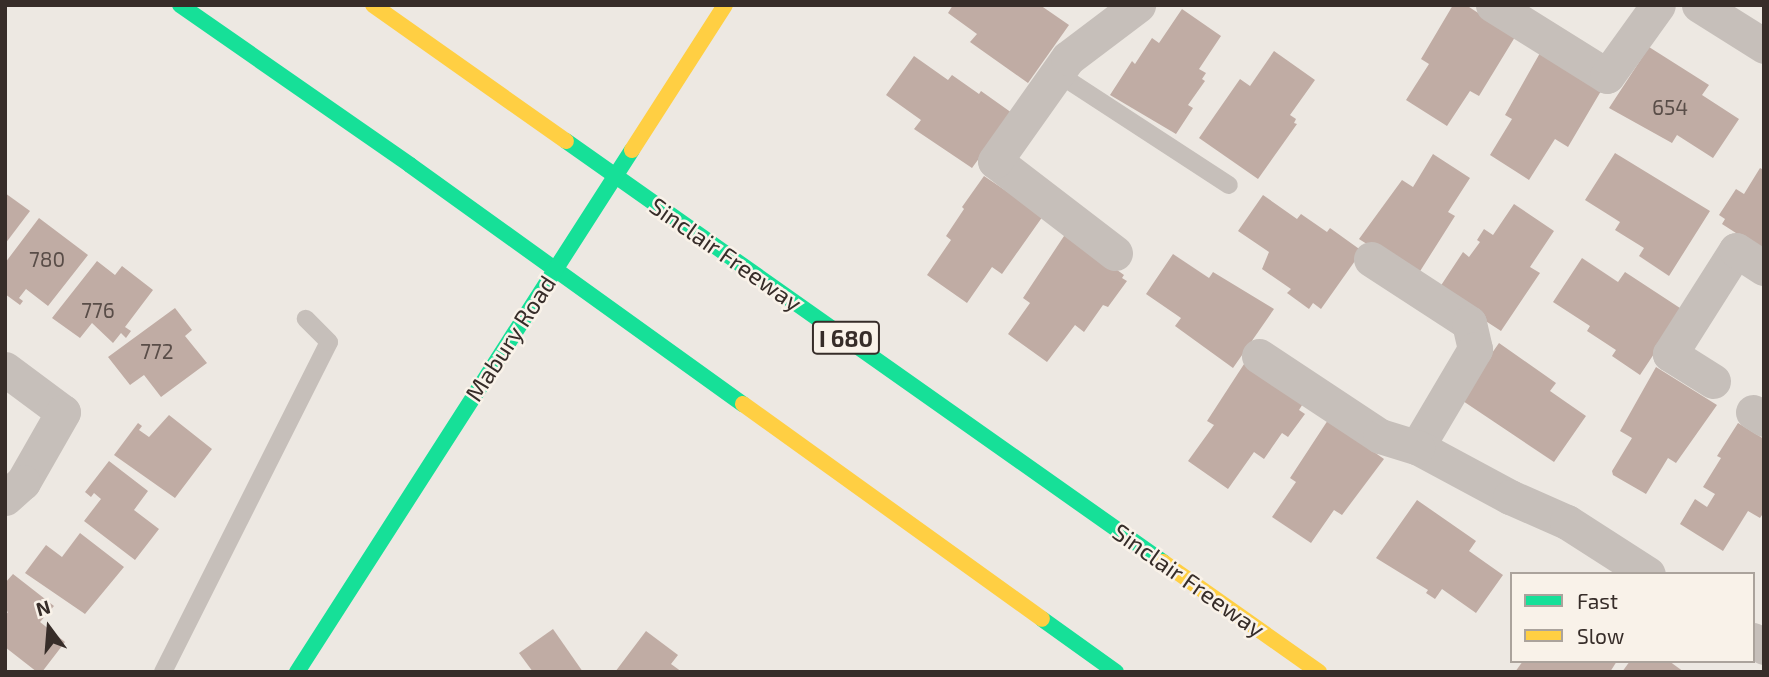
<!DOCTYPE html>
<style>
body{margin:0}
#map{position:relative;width:1769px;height:677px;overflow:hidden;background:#ede8e2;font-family:"Exo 2",sans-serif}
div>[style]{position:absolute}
.building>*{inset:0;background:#c0aca4}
.lane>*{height:18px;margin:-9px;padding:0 9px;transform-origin:9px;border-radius:9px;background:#c6bfba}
.street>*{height:35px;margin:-17.5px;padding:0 17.5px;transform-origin:17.5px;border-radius:17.5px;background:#c6bfba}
.fast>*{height:16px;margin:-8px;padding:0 8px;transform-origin:8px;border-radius:8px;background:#16e098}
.slow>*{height:16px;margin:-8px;padding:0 8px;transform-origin:8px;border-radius:8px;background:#ffcf43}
span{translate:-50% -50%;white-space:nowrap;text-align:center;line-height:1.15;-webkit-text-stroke:5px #f9f2e9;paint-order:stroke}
.number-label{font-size:21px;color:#594d48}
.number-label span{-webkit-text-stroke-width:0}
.shield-label span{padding:2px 5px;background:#f9f2e9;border:2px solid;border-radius:5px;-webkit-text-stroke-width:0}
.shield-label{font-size:23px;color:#372d29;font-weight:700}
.street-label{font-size:24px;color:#372d29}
.frame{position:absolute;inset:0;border:7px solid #372d29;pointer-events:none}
.legend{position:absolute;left:1510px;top:572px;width:245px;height:91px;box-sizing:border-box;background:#f9f2e9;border:2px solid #aba39c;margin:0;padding:9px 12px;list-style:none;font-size:21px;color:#372d29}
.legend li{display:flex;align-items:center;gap:14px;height:35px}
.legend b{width:35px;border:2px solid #aba39c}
.north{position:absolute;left:14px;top:593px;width:70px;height:70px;-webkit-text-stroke:5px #f9f2e9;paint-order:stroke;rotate:344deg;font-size:19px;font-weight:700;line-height:28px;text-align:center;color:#372d29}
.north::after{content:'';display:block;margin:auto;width:24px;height:32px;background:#372d29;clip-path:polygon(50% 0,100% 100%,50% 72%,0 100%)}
</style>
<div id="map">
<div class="building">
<div style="clip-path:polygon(953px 5px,1040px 5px,1069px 25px,1028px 83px,970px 42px,977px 34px,948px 13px)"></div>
<div style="clip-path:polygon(1453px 5px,1466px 5px,1515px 37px,1479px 96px,1470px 91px,1447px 126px,1406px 100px,1429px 64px,1421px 59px)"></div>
<div style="clip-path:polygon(1182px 9px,1221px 36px,1199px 69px,1206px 73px,1202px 79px,1205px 81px,1188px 105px,1193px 108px,1176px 134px,1110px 95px,1132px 61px,1135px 64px,1152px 38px,1159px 43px)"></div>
<div style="clip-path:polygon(1649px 47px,1709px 85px,1702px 95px,1739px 119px,1713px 158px,1677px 135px,1672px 143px,1609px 108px)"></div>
<div style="clip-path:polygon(1274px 51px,1315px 80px,1290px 115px,1296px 119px,1294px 123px,1297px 124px,1258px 179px,1199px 138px,1240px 79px,1250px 86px)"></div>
<div style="clip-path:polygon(1540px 53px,1601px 91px,1568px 147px,1555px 139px,1529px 180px,1490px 155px,1512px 119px,1505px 115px)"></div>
<div style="clip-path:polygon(914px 56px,948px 80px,952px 75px,979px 94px,981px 91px,1012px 113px,972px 168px,914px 129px,921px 120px,886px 95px)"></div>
<div style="clip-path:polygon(1615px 153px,1710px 211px,1669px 276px,1639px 256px,1644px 248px,1615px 230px,1620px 222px,1585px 200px)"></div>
<div style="clip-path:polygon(1433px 154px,1470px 178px,1448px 212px,1455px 216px,1417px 276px,1359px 239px,1402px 180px,1413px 187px)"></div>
<div style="clip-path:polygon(1760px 168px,1764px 170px,1764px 251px,1722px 224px,1725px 219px,1719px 215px,1736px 189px,1744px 194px)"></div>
<div style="clip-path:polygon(984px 176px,1043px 216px,1002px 274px,992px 267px,967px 303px,927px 275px,951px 240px,946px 236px,964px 209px,962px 207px)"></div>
<div style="clip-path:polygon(5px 193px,30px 211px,5px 244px)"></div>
<div style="clip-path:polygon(1263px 195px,1297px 219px,1301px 214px,1327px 232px,1330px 228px,1362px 251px,1321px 309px,1313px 303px,1309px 309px,1287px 293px,1291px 289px,1262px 269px,1269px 252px,1238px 231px)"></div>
<div style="clip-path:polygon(1514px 204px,1554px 231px,1530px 267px,1540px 273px,1501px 331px,1438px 290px,1463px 252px,1469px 257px,1480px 242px,1477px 240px,1484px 229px,1493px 235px)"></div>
<div style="clip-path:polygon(39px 218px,88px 255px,48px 306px,26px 289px,19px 298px,23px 301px,20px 305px,5px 294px,5px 263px)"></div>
<div style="clip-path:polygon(1066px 233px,1124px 275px,1122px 278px,1127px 281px,1108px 307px,1103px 305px,1084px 332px,1075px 325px,1047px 362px,1008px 334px,1030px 303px,1023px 298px)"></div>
<div style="clip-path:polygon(1173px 254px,1209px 278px,1213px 272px,1274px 309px,1233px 368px,1175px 326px,1181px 318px,1146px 294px)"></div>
<div style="clip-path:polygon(1582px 258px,1618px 282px,1625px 272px,1683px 310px,1640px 375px,1612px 356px,1616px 350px,1587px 331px,1590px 326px,1553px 302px)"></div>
<div style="clip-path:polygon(97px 261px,115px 275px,122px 266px,153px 290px,125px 327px,131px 331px,126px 338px,121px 333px,113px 343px,92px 323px,80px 338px,52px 318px)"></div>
<div style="clip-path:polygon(175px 308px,192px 330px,185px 336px,207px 363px,161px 397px,144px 375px,130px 385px,108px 357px)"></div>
<div style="clip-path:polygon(1499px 343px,1556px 383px,1550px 391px,1586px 416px,1554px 462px,1460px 399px)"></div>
<div style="clip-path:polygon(1246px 361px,1304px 402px,1299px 410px,1305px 414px,1288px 437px,1282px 433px,1264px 459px,1254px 452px,1228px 489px,1188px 461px,1214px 425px,1207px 421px)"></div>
<div style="clip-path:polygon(1656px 367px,1717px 405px,1676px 463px,1668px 458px,1646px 494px,1613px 475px,1612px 471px,1632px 438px,1620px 431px)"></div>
<div style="clip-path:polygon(169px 415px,212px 449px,175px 498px,114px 455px,138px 423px,142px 426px,139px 430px,149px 437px)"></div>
<div style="clip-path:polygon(1328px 420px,1384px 459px,1342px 515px,1334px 510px,1311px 543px,1272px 517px,1296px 482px,1290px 478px)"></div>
<div style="clip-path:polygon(1738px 423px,1764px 439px,1764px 512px,1760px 518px,1748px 511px,1723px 551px,1680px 524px,1695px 499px,1707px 507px,1715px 494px,1703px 487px,1721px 458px,1717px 456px)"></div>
<div style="clip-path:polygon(109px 461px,148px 491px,134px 510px,159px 529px,135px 560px,84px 521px,101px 499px,94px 493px,91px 497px,85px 492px)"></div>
<div style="clip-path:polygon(1417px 500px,1476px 541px,1469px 551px,1503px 575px,1476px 613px,1442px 589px,1435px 599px,1426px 593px,1428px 590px,1376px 558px)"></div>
<div style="clip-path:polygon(80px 533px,124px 567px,85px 614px,25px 573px,46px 545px,62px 557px)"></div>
<div style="clip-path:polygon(13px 574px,54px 606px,40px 622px,65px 642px,42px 672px,37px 672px,5px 647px,5px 616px,8px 612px,5px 610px,5px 583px)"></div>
<div style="clip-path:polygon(553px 629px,583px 672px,533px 672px,519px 653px)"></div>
<div style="clip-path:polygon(646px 631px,678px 655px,671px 664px,682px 672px,615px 672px)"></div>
<div style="clip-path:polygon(1523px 661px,1617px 661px,1610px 672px,1515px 672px)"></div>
<div style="clip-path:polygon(1630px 661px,1669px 661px,1684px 672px,1622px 672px)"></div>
</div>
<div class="lane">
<div style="left:1057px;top:73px;width:205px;rotate:33.1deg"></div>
<div style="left:163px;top:672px;width:369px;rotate:-63.3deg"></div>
<div style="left:329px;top:342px;width:33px;rotate:-135deg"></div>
</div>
<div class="street">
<div style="left:1493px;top:5px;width:134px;rotate:31.9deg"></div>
<div style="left:1607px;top:76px;width:87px;rotate:-54.3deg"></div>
<div style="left:1699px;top:5px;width:77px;rotate:32.2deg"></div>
<div style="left:1115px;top:253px;width:151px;rotate:-142.5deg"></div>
<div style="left:995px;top:161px;width:126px;rotate:-54.7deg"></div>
<div style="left:1068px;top:58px;width:88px;rotate:-37.1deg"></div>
<div style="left:1371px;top:259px;width:117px;rotate:33.1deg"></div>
<div style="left:1469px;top:323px;width:27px;rotate:77deg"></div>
<div style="left:1475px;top:349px;width:114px;rotate:120.6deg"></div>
<div style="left:1417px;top:447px;width:106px;rotate:28.3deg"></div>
<div style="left:1510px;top:497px;width:62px;rotate:23.7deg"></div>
<div style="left:1567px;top:522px;width:96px;rotate:32.7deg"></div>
<div style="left:1259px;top:356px;width:145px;rotate:33.5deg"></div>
<div style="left:1380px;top:436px;width:39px;rotate:17deg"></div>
<div style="left:5px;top:369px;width:72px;rotate:36.6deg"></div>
<div style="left:63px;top:412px;width:81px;rotate:119.7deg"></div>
<div style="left:23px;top:482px;width:24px;rotate:138deg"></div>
<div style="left:1713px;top:381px;width:51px;rotate:-147.9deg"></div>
<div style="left:1670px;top:354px;width:123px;rotate:-57.6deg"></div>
<div style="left:1736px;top:250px;width:33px;rotate:33deg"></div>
<div style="left:1753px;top:412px;width:13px;rotate:32deg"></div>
<div style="left:1753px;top:640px;width:13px;rotate:32deg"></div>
</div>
<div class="fast">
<div style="left:180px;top:5px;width:280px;rotate:34.8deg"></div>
<div style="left:410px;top:165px;width:410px;rotate:35.7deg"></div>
<div style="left:566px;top:141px;width:731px;rotate:35.19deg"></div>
<div style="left:1042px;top:619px;width:91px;rotate:35.6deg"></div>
<div style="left:297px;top:672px;width:620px;rotate:-57.31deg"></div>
</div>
<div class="slow">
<div style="left:373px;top:5px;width:236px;rotate:35.2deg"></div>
<div style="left:632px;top:150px;width:172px;rotate:-57.3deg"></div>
<div style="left:743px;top:404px;width:368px;rotate:35.7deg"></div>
<div style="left:1163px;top:562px;width:191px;rotate:35.2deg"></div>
</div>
<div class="number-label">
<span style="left:1670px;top:107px">654</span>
<span style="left:47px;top:259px">780</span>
<span style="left:98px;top:310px">776</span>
<span style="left:157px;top:351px">772</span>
</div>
<div class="shield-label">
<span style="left:846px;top:338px">I 680</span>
</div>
<div class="street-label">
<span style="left:726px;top:254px;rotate:35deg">Sinclair Freeway</span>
<span style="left:510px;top:338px;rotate:-57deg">Mabury Road</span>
<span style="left:1189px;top:580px;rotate:35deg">Sinclair Freeway</span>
</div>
<div class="frame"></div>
<ul class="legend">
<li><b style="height:9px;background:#16e098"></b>Fast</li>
<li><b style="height:9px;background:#ffcf43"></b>Slow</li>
</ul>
<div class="north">N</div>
</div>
